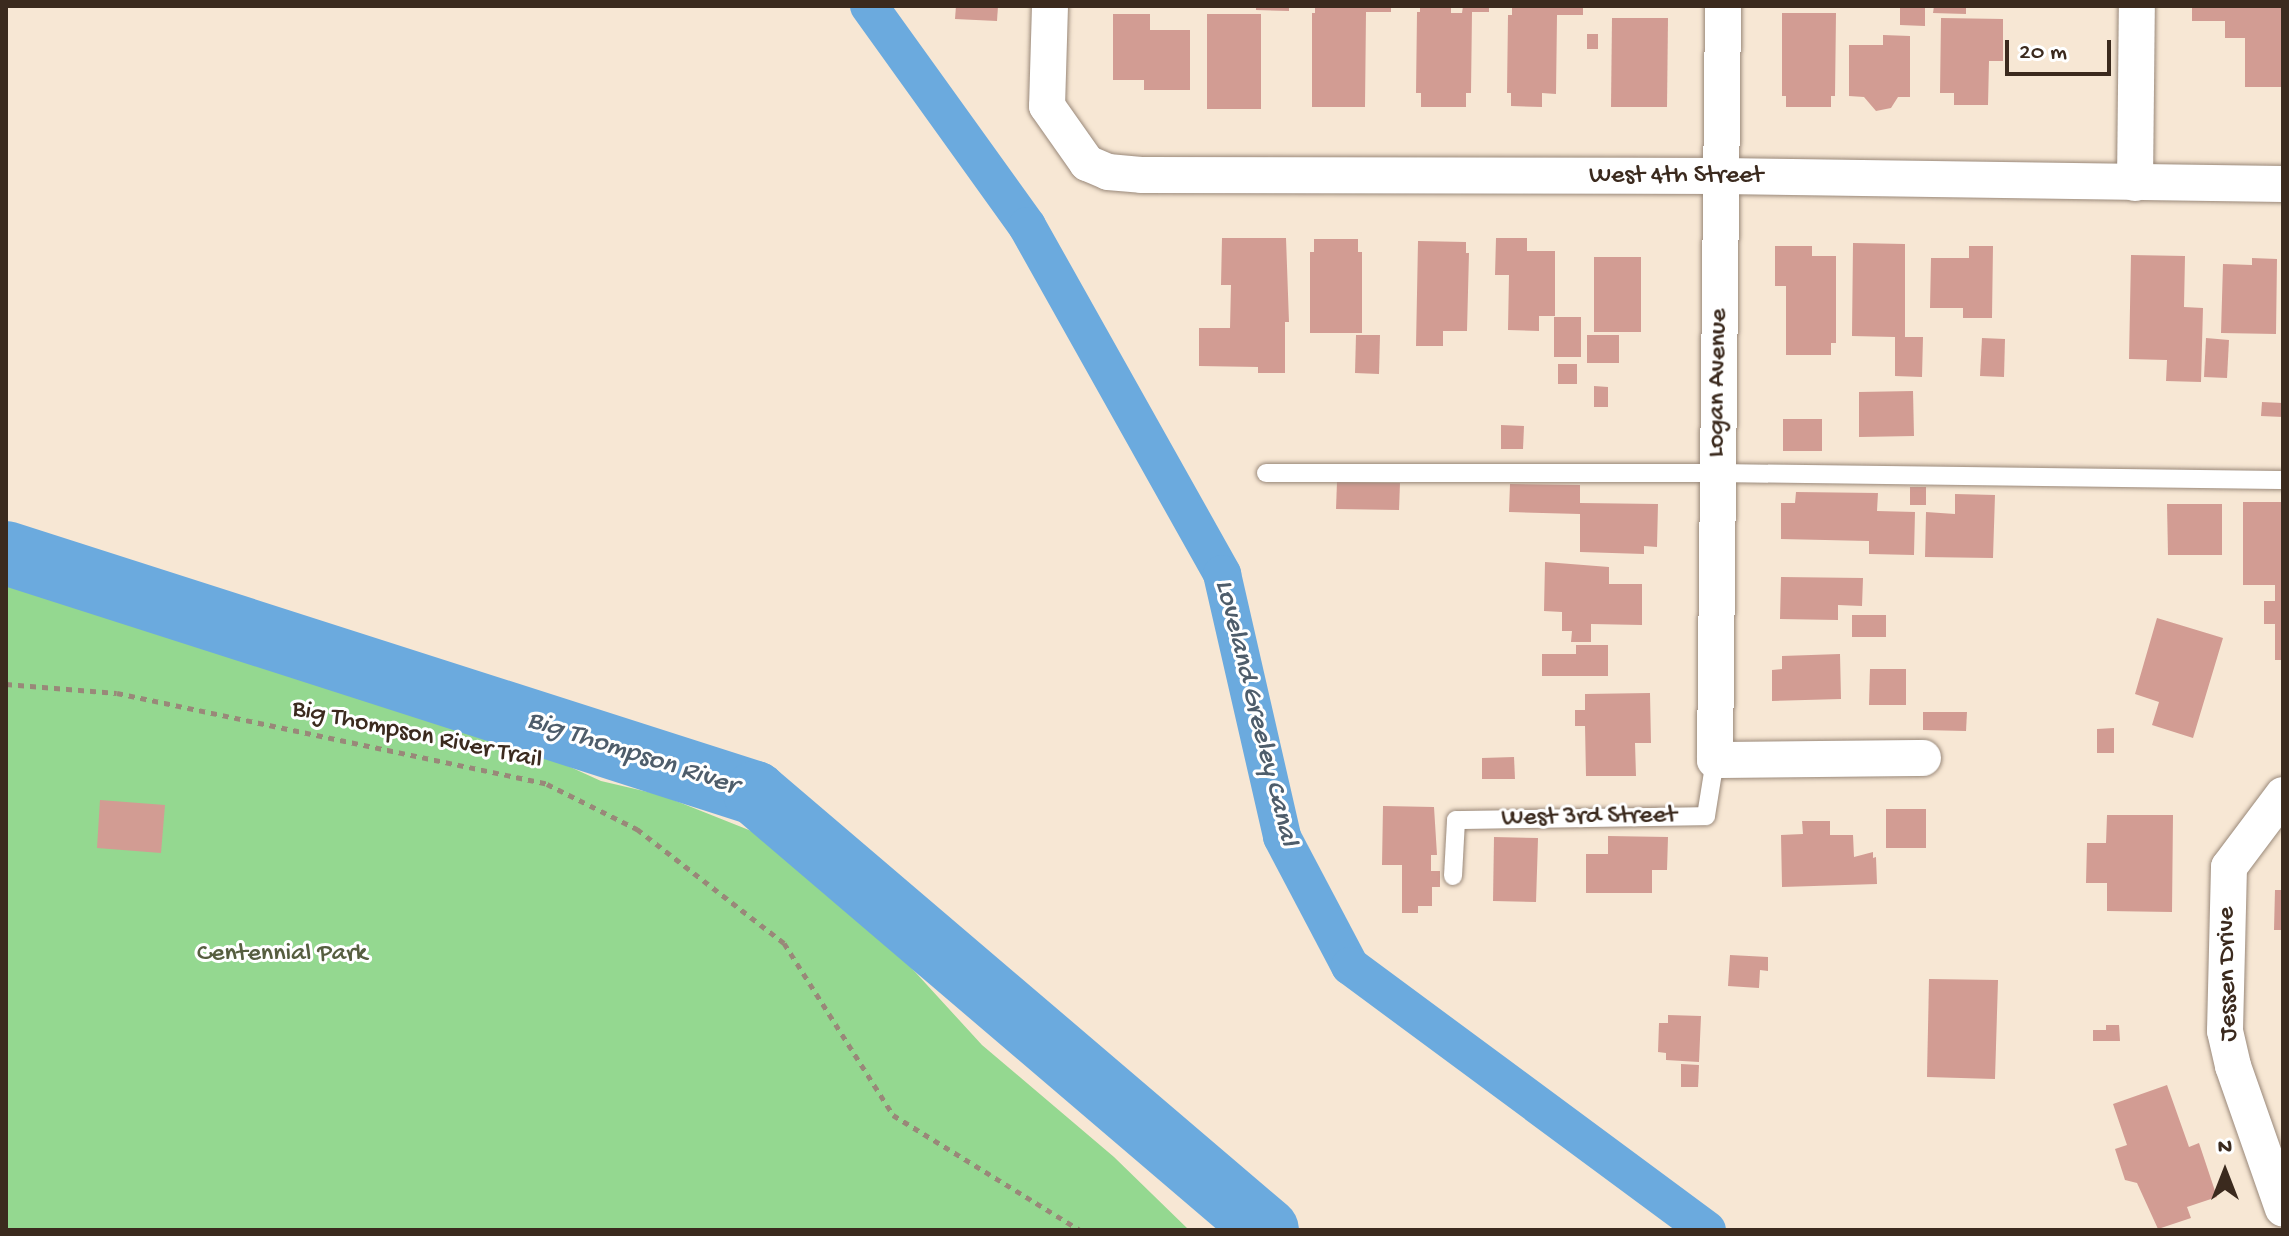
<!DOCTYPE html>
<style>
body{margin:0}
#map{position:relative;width:2289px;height:1236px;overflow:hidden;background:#f7e7d4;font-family:"Gochi Hand",sans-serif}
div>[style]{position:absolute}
.green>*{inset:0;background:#94d890}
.canal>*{height:38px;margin:-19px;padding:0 19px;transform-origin:19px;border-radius:19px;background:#6baade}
.river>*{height:64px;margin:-32px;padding:0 32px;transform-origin:32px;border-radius:32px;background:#6baade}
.building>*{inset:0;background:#d29c93}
.path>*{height:5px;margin-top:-2.5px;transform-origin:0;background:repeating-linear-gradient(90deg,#998879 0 6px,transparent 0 12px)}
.roads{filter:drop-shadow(0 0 2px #998879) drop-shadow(0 0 2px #998879)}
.lane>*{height:18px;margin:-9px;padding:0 9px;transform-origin:9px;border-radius:9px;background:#fff}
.street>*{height:36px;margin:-18px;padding:0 18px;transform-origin:18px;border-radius:18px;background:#fff}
span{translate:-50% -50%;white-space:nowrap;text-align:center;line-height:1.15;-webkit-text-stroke:6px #fff;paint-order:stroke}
.street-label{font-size:26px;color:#3b2a1e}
.park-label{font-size:26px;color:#565e40}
.water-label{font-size:28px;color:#4e5d6b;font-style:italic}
.frame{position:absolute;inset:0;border:8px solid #3b2a1e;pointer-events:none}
.north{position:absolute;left:2185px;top:1132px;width:80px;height:80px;-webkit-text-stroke:6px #fff;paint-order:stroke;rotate:0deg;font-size:22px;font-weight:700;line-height:32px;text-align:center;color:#3b2a1e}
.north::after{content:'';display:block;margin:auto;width:28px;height:36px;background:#3b2a1e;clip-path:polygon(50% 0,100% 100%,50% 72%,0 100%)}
.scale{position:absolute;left:2005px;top:40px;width:106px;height:36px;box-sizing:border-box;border:4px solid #3b2a1e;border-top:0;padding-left:10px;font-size:24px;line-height:28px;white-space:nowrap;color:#3b2a1e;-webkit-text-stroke:6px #fff;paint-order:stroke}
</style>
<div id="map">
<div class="green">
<div style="clip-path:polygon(6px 576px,79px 594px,266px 656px,429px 718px,546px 756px,601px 781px,661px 795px,764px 836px,873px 926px,982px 1045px,1114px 1157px,1189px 1230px,6px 1230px)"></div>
</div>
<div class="canal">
<div style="left:869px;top:6px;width:271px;rotate:54.3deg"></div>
<div style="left:1027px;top:226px;width:399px;rotate:60.7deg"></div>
<div style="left:1222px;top:574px;width:270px;rotate:77.1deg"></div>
<div style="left:1282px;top:837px;width:146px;rotate:62.2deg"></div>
<div style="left:1350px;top:966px;width:444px;rotate:36.5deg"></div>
</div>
<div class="river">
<div style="left:6px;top:553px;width:787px;rotate:17.77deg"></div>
<div style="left:755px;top:793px;width:673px;rotate:40.48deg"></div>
</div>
<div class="building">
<div style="clip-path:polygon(956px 6px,998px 6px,997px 21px,955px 19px)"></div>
<div style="clip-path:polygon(1256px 6px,1289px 6px,1289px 11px,1256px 10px)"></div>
<div style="clip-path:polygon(1315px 6px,1391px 6px,1391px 12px,1366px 12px,1365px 107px,1312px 107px,1312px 13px,1315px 13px)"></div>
<div style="clip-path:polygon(1420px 6px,1451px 6px,1451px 13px,1462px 13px,1463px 6px,1489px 6px,1489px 12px,1472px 12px,1471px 93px,1466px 93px,1466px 107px,1421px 107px,1421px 93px,1416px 93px,1417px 12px,1420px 12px)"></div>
<div style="clip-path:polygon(1512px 6px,1583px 6px,1583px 15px,1557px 15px,1556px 94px,1542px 93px,1542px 107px,1511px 106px,1511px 93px,1507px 93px,1508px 15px,1512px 15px)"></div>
<div style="clip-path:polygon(1900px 6px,1925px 6px,1925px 26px,1900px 25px)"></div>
<div style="clip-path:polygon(1934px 6px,1966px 6px,1966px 14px,1933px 13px)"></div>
<div style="clip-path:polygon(2192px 6px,2283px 6px,2283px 87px,2245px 87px,2245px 38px,2225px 38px,2225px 21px,2192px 21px)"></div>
<div style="clip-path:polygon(1782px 13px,1836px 13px,1835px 96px,1831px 96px,1831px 107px,1786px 107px,1786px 96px,1782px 96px)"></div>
<div style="clip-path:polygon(1113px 14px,1150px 14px,1150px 30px,1190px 30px,1190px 90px,1144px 90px,1144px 80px,1113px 80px)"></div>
<div style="clip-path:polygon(1207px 14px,1261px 14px,1261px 109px,1207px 109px)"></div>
<div style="clip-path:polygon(1612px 18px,1668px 18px,1667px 107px,1611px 107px)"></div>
<div style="clip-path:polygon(1941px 18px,2003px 19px,2003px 61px,1989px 61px,1988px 105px,1954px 105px,1954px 93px,1940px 93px)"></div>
<div style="clip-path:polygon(1587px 34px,1598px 34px,1598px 49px,1587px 49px)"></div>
<div style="clip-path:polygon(1883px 35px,1910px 36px,1910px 97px,1898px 97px,1891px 108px,1876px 111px,1864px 97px,1849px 96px,1849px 45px,1883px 45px)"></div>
<div style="clip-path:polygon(1222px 238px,1286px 238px,1289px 322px,1285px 322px,1285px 373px,1258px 373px,1258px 367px,1199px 366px,1199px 328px,1230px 328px,1231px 285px,1221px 285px)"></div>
<div style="clip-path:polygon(1496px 238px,1527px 238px,1527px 251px,1555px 251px,1555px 316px,1539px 316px,1539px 331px,1508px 330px,1509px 275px,1495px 275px)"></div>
<div style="clip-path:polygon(1314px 239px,1358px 239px,1358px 252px,1362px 252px,1362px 333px,1310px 333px,1310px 252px,1314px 252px)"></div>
<div style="clip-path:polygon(1418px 241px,1466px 242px,1466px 253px,1469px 253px,1467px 331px,1443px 331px,1443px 346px,1416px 346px)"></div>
<div style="clip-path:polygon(1853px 243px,1905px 244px,1905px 337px,1923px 337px,1922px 377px,1895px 376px,1895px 337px,1852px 336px)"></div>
<div style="clip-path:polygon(1775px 246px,1812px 246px,1812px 256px,1836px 256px,1836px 343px,1831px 343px,1831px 355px,1786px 355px,1786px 286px,1775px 286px)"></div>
<div style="clip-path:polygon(1969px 246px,1993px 246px,1992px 318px,1963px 318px,1963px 308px,1930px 308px,1931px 258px,1969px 258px)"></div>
<div style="clip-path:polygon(2131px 255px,2185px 256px,2184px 307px,2203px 308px,2201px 382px,2166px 381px,2167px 360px,2129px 359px)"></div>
<div style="clip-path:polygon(1594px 257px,1641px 257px,1641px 332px,1594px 332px)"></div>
<div style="clip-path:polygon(2252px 258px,2277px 259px,2276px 334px,2221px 333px,2223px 264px,2252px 265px)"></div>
<div style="clip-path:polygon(1554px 317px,1581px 317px,1581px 357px,1554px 357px)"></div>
<div style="clip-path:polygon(1356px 335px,1380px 335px,1379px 374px,1355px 373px)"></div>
<div style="clip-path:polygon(1587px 335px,1619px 335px,1619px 363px,1587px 363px)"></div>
<div style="clip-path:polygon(1982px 338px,2005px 339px,2004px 377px,1980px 376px)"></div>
<div style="clip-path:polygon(2206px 338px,2229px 340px,2227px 378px,2204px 377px)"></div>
<div style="clip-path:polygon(1558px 364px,1577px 364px,1577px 384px,1558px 384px)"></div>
<div style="clip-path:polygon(1594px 386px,1608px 387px,1608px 407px,1594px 407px)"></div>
<div style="clip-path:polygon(1913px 391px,1914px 436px,1859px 437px,1859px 392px)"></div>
<div style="clip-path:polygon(2262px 402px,2283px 403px,2283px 417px,2261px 416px)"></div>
<div style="clip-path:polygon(1783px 419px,1822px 419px,1822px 451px,1783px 451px)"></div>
<div style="clip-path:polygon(1501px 425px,1524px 426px,1523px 449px,1501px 449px)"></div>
<div style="clip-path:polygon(1337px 482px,1400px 483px,1399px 510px,1336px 509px)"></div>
<div style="clip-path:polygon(1510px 484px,1580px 485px,1580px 503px,1658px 504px,1657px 547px,1644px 546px,1644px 554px,1580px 552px,1580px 514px,1509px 512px)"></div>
<div style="clip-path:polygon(1910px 487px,1926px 487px,1926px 505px,1910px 505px)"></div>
<div style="clip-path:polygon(1796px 492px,1878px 493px,1877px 511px,1915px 512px,1914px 555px,1869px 554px,1869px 541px,1781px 539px,1781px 503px,1795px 503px)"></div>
<div style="clip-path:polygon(1955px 494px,1995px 495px,1993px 558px,1925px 557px,1926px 512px,1955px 514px)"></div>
<div style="clip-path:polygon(2243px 502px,2283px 502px,2283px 660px,2275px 660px,2275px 624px,2264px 624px,2264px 601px,2275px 601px,2275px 585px,2243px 585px)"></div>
<div style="clip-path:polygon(2167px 504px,2222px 504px,2222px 555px,2168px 555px)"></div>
<div style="clip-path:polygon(1545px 562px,1609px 567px,1609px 584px,1642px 584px,1642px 625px,1591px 624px,1591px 642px,1571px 642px,1572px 631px,1562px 631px,1562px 612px,1544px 611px)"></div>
<div style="clip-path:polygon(1781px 577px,1863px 578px,1862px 606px,1838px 605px,1838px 620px,1780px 619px)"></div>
<div style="clip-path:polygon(1852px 615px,1886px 615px,1886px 637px,1852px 637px)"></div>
<div style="clip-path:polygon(2157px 618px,2223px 638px,2193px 738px,2152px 725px,2159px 702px,2135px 694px)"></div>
<div style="clip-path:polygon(1576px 645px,1608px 645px,1608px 676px,1542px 676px,1542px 654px,1576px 654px)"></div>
<div style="clip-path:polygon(1840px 654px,1841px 699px,1772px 701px,1772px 670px,1782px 669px,1782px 656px)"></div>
<div style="clip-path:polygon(1870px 669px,1906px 669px,1906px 705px,1869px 705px)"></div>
<div style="clip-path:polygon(1650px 693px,1651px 743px,1635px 743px,1636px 776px,1586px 776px,1585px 726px,1575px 726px,1575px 710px,1585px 710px,1585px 694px)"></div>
<div style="clip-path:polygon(1923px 712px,1967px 712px,1966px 731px,1923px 730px)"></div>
<div style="clip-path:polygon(2114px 728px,2114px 753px,2097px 753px,2097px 729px)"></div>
<div style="clip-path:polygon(1514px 757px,1515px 779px,1482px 779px,1482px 758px)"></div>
<div style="clip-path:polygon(100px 800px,165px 805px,161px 853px,97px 848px)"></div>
<div style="clip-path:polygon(1383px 806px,1434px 807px,1437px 855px,1431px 855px,1431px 871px,1440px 871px,1440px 887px,1432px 887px,1432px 906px,1418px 906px,1418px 913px,1402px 913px,1402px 865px,1382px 865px)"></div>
<div style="clip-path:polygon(1886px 809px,1926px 809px,1926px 848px,1886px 848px)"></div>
<div style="clip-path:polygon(2107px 815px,2173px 815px,2172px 912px,2107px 911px,2107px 883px,2086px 883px,2087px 843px,2106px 843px)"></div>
<div style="clip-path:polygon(1802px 821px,1830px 821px,1830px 835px,1853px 835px,1854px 857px,1873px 852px,1873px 858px,1876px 857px,1877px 884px,1782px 887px,1781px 835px,1803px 834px)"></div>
<div style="clip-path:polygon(1608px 836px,1668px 837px,1667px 870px,1652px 870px,1652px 893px,1586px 893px,1586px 854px,1608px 854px)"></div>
<div style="clip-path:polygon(1494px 837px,1538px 838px,1536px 902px,1493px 901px)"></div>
<div style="clip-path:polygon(2275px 890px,2283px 890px,2283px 930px,2274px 930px)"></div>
<div style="clip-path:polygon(1730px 955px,1768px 957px,1768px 971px,1760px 970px,1759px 988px,1728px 986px)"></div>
<div style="clip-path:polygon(1929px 979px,1998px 980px,1995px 1079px,1927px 1077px)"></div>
<div style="clip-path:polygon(1668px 1015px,1701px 1016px,1699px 1062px,1666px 1060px,1666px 1053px,1658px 1052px,1659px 1023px,1668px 1023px)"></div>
<div style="clip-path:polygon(2106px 1025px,2119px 1025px,2120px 1041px,2093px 1041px,2093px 1030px,2106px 1030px)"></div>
<div style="clip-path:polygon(1681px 1064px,1699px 1065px,1698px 1087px,1681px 1087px)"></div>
<div style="clip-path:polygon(2167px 1085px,2189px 1147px,2199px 1143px,2217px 1197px,2187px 1207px,2191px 1218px,2158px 1229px,2137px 1183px,2125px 1180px,2115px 1149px,2127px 1145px,2113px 1104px)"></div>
</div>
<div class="path">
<div style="left:6px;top:684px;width:111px;rotate:4.6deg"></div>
<div style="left:117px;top:693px;width:440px;rotate:11.9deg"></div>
<div style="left:547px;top:784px;width:101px;rotate:26.6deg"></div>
<div style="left:637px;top:829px;width:186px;rotate:37.8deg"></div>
<div style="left:784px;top:943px;width:204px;rotate:57.6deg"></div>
<div style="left:893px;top:1115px;width:220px;rotate:31.6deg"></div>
</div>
<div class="roads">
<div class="lane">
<div style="left:1266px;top:473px;width:452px"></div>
<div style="left:1718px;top:473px;width:565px;rotate:0.71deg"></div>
<div style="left:1453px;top:876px;width:56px;rotate:-86.9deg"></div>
<div style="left:1456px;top:820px;width:250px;rotate:-0.9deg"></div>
<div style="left:1706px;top:816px;width:57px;rotate:-80.9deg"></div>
</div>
<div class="street">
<div style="left:1050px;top:6px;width:100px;rotate:91.7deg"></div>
<div style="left:1047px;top:106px;width:70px;rotate:54.9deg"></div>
<div style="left:1087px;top:163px;width:23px;rotate:23deg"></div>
<div style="left:1108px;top:172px;width:33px;rotate:5deg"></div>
<div style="left:1141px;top:175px;width:580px;rotate:0.1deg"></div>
<div style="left:1721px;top:176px;width:562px;rotate:0.82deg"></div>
<div style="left:1723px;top:6px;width:754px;rotate:90.61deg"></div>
<div style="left:1715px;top:760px;width:208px;rotate:-0.6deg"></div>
<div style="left:2135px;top:183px;width:177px;rotate:-89.4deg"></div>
<div style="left:2283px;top:795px;width:90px;rotate:126.9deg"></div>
<div style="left:2229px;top:867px;width:164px;rotate:91.4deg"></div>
<div style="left:2225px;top:1031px;width:36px;rotate:77deg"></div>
<div style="left:2233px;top:1066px;width:151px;rotate:70.7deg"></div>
</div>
</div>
<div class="street-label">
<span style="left:1676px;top:177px">West 4th Street</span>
<span style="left:1719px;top:383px;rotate:-89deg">Logan Avenue</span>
<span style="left:417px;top:736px;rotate:12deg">Big Thompson River Trail</span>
<span style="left:1589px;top:818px;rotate:-1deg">West 3rd Street</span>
<span style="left:2229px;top:974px;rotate:-91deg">Jessen Drive</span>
</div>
<div class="park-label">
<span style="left:282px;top:955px">Centennial Park</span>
</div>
<div class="water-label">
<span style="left:1255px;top:713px;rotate:76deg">Loveland Greeley Canal</span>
<span style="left:632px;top:754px;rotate:18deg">Big Thompson River</span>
</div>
<div class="frame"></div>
<div class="north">N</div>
<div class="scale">20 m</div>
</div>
